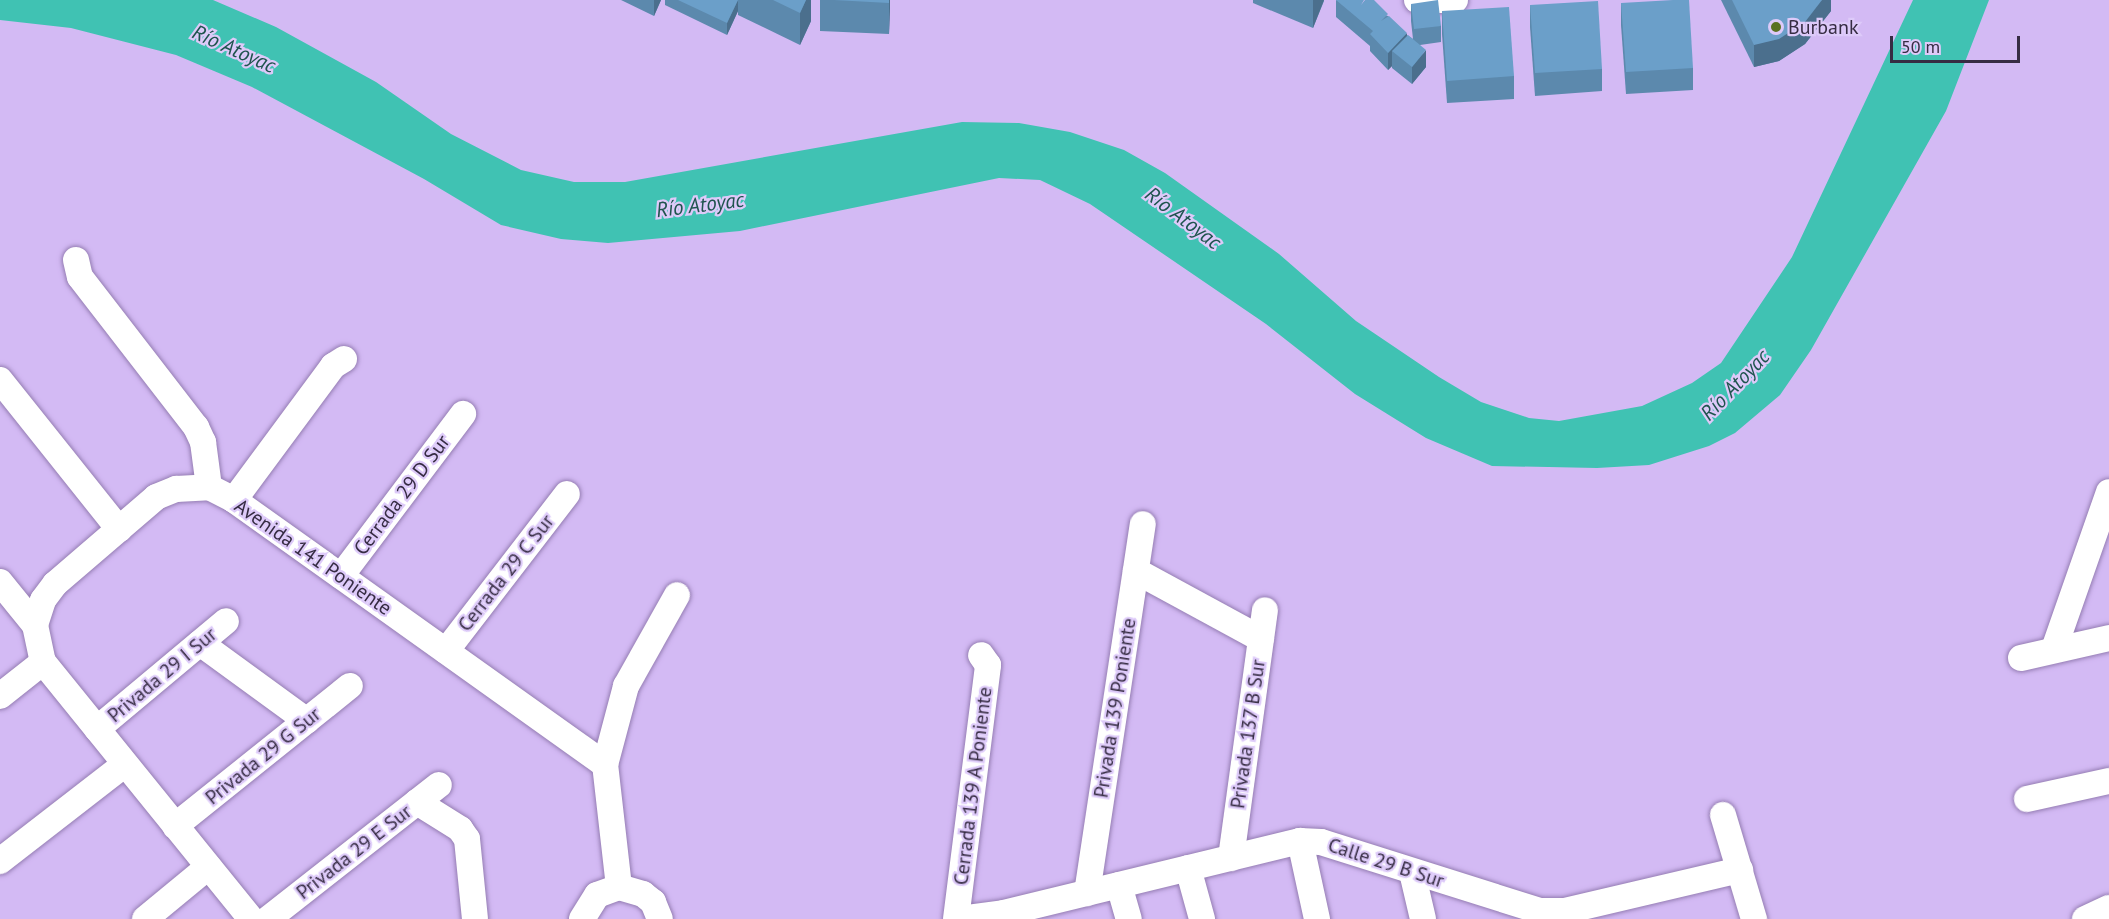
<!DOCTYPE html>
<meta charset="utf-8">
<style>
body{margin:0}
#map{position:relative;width:2109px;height:919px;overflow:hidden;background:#d3baf4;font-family:"PT Sans",sans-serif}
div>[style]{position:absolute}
.water>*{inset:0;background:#40c2b3}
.roads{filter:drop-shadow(0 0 2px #957db3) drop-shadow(0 0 2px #957db3)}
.minor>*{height:26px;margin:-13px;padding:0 13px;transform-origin:13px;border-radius:13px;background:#fff}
.wall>*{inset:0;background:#5c89ad}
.shaded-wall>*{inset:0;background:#4b6f8d}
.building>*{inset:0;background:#6b9fc9}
.dots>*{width:16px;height:16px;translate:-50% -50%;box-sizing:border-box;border:3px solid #ddcaf9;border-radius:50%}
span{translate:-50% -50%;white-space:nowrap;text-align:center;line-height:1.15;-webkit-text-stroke:4.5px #ddcaf9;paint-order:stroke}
.poi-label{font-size:20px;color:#362c43}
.left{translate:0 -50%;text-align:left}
.street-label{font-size:20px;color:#362c43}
.water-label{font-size:21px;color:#1f544e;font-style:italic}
.scale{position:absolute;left:1890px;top:36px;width:130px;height:27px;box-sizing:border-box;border:3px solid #362c43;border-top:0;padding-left:8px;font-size:18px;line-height:21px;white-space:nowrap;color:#362c43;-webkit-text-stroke:4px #ddcaf9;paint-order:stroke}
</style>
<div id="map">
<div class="water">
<div style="clip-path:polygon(0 0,213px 0,276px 27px,376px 82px,451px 134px,521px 170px,574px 182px,625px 182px,962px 122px,1019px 123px,1070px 132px,1124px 150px,1165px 173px,1279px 254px,1356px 321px,1439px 377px,1481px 402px,1529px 418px,1559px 421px,1642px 406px,1692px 383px,1721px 363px,1792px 257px,1913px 0,1989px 0,1946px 111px,1811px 350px,1780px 395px,1735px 433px,1709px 446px,1649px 465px,1597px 468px,1492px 466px,1426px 438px,1355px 394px,1266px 324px,1090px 204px,1040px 180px,999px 178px,740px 231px,608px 243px,561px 239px,501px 225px,424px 179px,252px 87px,176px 55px,71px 28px,0 20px)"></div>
</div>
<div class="roads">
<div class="minor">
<div style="left:1417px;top:0;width:38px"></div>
<div style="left:76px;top:260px;width:17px;rotate:77deg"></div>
<div style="left:80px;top:277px;width:190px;rotate:52.3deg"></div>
<div style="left:196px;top:427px;width:17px;rotate:65deg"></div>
<div style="left:203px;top:442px;width:45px;rotate:82.4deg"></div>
<div style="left:0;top:380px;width:191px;rotate:51.4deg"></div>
<div style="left:234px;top:500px;width:167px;rotate:-53.5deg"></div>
<div style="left:333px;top:366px;width:13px;rotate:-32deg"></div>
<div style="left:1136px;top:571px;width:142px;rotate:28.5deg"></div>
<div style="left:341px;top:576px;width:203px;rotate:-53deg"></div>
<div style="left:0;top:582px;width:55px;rotate:50.9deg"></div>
<div style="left:35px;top:625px;width:38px;rotate:78deg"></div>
<div style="left:43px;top:662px;width:331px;rotate:51deg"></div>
<div style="left:35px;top:625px;width:26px;rotate:-72deg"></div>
<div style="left:43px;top:600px;width:20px;rotate:-53deg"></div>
<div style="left:55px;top:584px;width:133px;rotate:-40.7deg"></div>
<div style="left:156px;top:497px;width:22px;rotate:-22deg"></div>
<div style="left:176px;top:489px;width:33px;rotate:-3deg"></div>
<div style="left:209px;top:487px;width:28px;rotate:27deg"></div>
<div style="left:234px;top:500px;width:456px;rotate:35.5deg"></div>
<div style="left:200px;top:643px;width:132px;rotate:36.1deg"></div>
<div style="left:2054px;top:649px;width:166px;rotate:-70.7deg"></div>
<div style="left:446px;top:651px;width:198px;rotate:-52.4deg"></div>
<div style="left:2021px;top:658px;width:90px;rotate:-12.8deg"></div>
<div style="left:0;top:696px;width:55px;rotate:-38.3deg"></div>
<div style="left:97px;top:729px;width:168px;rotate:-39.9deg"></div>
<div style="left:2027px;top:799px;width:84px;rotate:-12.4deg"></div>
<div style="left:417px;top:802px;width:51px;rotate:32.1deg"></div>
<div style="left:460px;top:829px;width:12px;rotate:55deg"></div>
<div style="left:467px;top:839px;width:80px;rotate:84.3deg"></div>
<div style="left:1723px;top:815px;width:109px;rotate:73.4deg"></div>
<div style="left:175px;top:826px;width:224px;rotate:-38.7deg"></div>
<div style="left:1300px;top:841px;width:80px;rotate:77.7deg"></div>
<div style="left:1231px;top:858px;width:250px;rotate:-82.2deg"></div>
<div style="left:0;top:861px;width:158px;rotate:-37.8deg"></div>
<div style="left:1188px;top:868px;width:53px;rotate:74.6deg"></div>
<div style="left:1412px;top:872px;width:48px;rotate:76.8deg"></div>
<div style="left:1119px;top:885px;width:35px;rotate:74deg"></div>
<div style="left:619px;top:887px;width:123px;rotate:-96.5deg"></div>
<div style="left:605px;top:765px;width:82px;rotate:-75.1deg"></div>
<div style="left:626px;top:686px;width:104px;rotate:-60.7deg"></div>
<div style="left:1087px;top:893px;width:373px;rotate:-81.4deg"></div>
<div style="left:145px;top:919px;width:82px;rotate:-39.5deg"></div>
<div style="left:268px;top:919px;width:217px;rotate:-38.1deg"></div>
<div style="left:582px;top:919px;width:28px;rotate:-58deg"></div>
<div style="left:597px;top:895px;width:23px;rotate:-20deg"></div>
<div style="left:619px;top:887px;width:25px;rotate:16deg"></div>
<div style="left:643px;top:894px;width:13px;rotate:39deg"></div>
<div style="left:653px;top:902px;width:18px;rotate:68deg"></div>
<div style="left:956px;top:919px;width:256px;rotate:-82.8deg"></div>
<div style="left:988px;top:665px;width:12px;rotate:-125deg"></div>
<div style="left:960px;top:919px;width:44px;rotate:-7.8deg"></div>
<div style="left:1004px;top:913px;width:305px;rotate:-13.7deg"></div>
<div style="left:1300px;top:841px;width:21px;rotate:3deg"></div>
<div style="left:1321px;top:842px;width:230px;rotate:17.5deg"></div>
<div style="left:1540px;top:911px;width:25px"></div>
<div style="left:1565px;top:911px;width:180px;rotate:-13.2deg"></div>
<div style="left:2085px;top:919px;width:26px;rotate:-25deg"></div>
</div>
</div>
<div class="wall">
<div style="clip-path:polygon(621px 0,661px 0,654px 16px)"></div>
<div style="clip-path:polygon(665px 0,738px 0,738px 11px,727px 35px,665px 5px)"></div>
<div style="clip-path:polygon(738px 0,811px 0,811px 21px,800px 45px,738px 15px)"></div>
<div style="clip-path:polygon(820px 0,890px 0,889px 34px,820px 31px)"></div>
<div style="clip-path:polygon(1253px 0,1324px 0,1324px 1px,1313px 28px,1253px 3px)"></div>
<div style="clip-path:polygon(1336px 0,1388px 16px,1407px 35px,1413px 39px,1411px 21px,1411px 4px,1441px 26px,1441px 42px,1420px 45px,1426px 67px,1412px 84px,1392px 68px,1392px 66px,1388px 70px,1370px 51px,1370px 46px,1336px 17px)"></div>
<div style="clip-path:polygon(1721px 0,1831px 0,1831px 11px,1805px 44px,1779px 61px,1754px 67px)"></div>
<div style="clip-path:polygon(1621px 3px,1693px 68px,1693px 90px,1626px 94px,1621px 25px)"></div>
<div style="clip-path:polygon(1530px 5px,1602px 69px,1602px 91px,1535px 96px,1530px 27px)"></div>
<div style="clip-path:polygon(1442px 11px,1514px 76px,1514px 99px,1447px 103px,1442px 34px)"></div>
</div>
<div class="shaded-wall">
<div style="clip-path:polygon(654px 0,661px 0,654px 16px)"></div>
<div style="clip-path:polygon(738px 0,738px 11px,727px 35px,727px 23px)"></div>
<div style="clip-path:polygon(806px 0,811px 0,811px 21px,800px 45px,800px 13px)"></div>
<div style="clip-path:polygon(889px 0,890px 0,890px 8px,889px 34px)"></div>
<div style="clip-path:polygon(1313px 0,1324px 0,1313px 28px)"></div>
<div style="clip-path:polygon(1822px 0,1831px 0,1831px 11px,1805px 44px,1779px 61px,1754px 67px,1754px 45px)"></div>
<div style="clip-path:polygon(1407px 33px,1407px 50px,1392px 51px,1392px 66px,1388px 70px,1388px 53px)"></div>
<div style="clip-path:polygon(1426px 50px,1426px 67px,1412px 84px,1412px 67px)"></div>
</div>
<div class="building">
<div style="clip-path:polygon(678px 0,738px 0,727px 23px)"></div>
<div style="clip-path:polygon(773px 0,806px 0,800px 13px)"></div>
<div style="clip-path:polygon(834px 0,889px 0,889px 3px)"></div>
<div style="clip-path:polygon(1336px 0,1364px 0,1361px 5px,1365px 0,1374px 0,1388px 14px,1381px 21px,1389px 16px,1407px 33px,1388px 53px,1370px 34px,1373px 31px)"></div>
<div style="clip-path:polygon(1438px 0,1441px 26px,1414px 29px,1411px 4px)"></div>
<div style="clip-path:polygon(1673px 0,1689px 0,1693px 68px,1626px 72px,1621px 3px)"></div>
<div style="clip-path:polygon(1732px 0,1822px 0,1805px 22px,1779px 39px,1754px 45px)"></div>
<div style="clip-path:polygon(1598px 1px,1602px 69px,1535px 73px,1530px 5px)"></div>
<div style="clip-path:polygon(1509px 7px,1514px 76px,1447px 81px,1442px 11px)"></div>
<div style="clip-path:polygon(1408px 35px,1426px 50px,1412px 67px,1392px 51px)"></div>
</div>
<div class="dots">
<div style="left:1776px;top:27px;background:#5a7122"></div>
</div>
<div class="poi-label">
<span class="left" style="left:1788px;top:27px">Burbank</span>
</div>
<div class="street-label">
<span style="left:402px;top:495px;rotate:-53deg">Cerrada 29 D Sur</span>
<span style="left:313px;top:557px;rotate:35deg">Avenida 141 Poniente</span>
<span style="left:506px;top:573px;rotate:-52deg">Cerrada 29 C Sur</span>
<span style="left:162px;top:675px;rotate:-40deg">Privada 29 I Sur</span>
<span style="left:1115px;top:708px;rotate:-81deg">Privada 139 Poniente</span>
<span style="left:1248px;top:734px;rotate:-82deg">Privada 137 B Sur</span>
<span style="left:263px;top:756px;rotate:-39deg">Privada 29 G Sur</span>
<span style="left:973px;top:786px;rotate:-83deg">Cerrada 139 A Poniente</span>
<span style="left:354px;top:852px;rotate:-38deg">Privada 29 E Sur</span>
<span style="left:1386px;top:863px;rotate:18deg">Calle 29 B Sur</span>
</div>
<div class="water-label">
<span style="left:234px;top:49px;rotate:24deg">Río Atoyac</span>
<span style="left:700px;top:205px;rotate:-7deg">Río Atoyac</span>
<span style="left:1183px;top:218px;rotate:37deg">Río Atoyac</span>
<span style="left:1735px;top:385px;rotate:-46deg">Río Atoyac</span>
</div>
<div class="scale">50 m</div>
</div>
